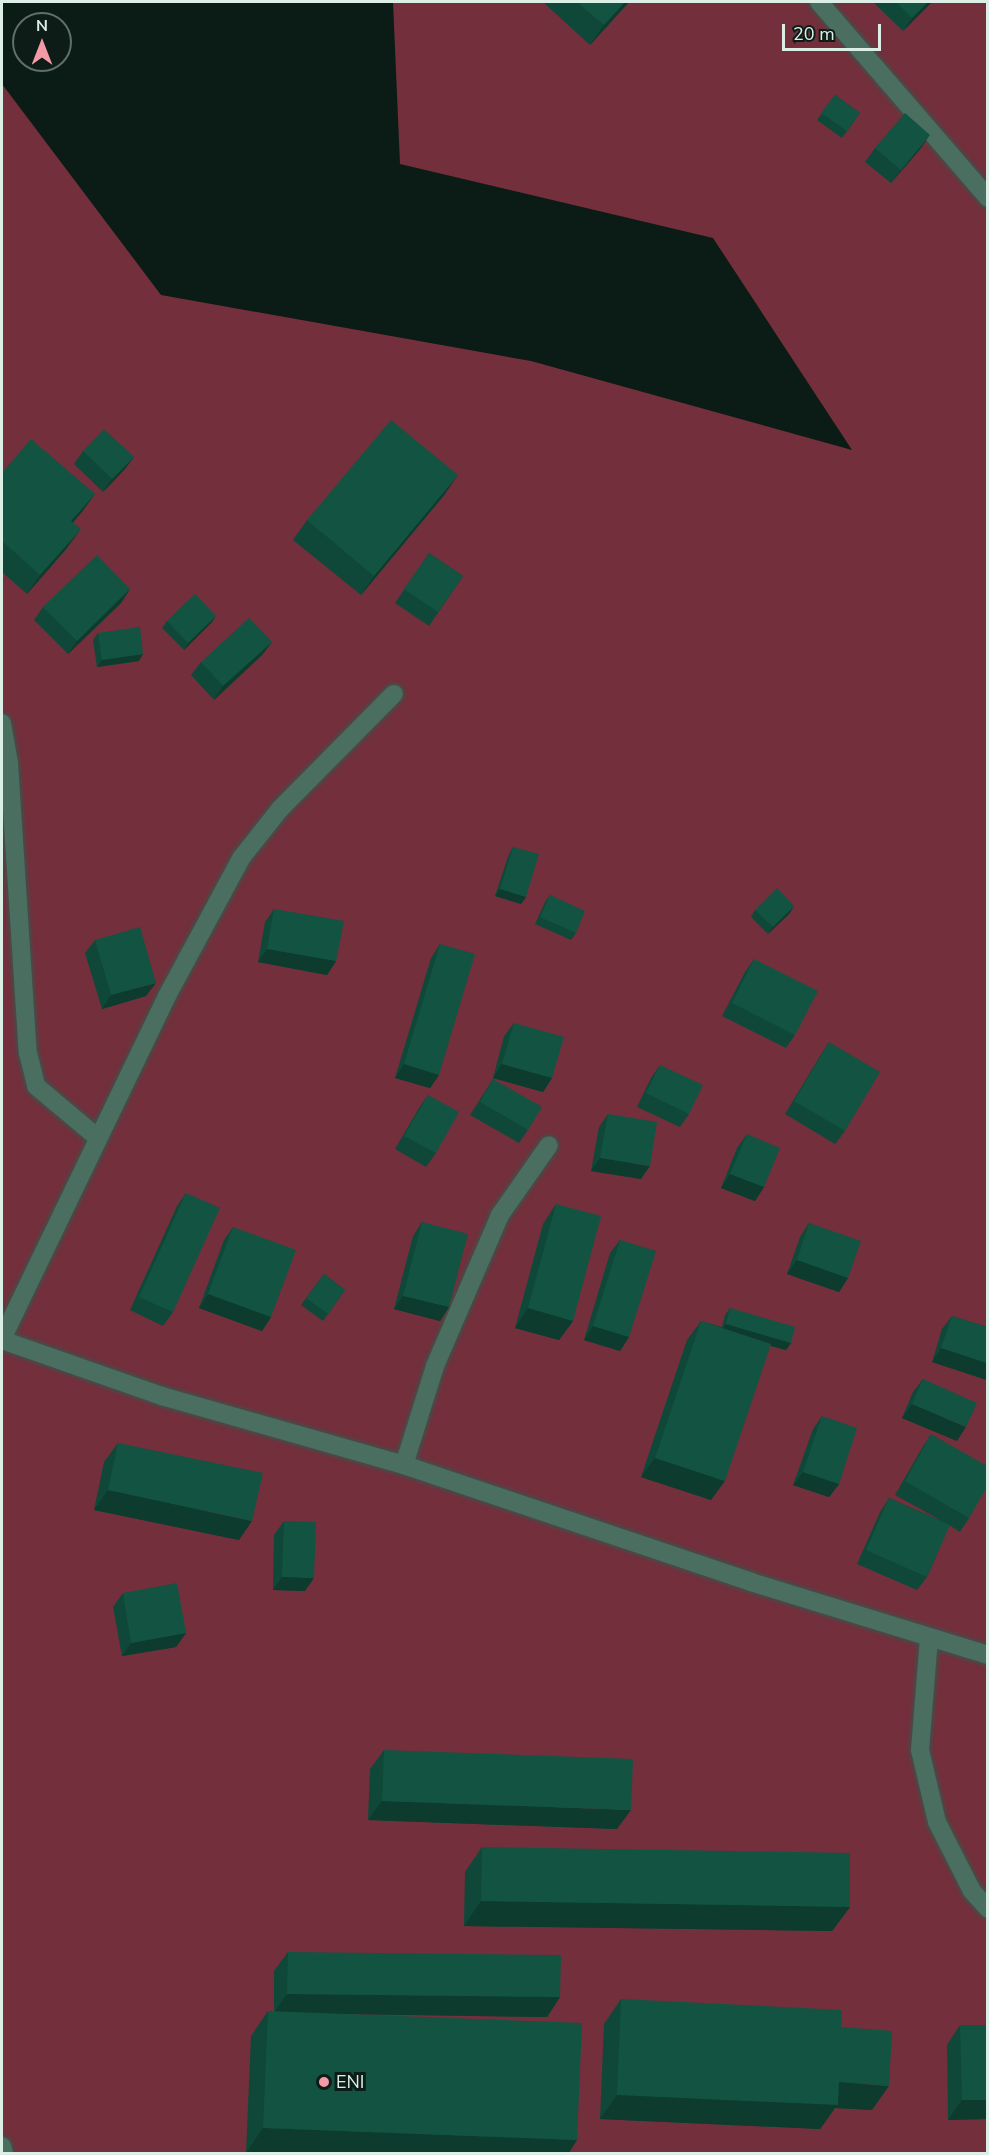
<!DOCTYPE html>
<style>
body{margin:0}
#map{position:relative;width:989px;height:2155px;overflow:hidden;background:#15382d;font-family:"Nunito Sans",sans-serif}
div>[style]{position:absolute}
.green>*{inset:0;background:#742f3c}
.water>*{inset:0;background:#0b1b15}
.roads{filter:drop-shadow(0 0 2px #39554c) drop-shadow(0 0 2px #39554c)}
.minor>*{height:18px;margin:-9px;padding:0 9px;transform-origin:9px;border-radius:9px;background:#4a6f61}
.wall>*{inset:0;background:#0f4838}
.shaded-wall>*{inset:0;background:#0d3b2e}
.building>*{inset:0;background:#125441}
.dots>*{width:16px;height:16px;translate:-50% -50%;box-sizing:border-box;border:3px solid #0d1c17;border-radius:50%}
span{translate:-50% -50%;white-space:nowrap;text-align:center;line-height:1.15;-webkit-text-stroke:6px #0d1c17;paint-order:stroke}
.poi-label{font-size:18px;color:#dbefe7}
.left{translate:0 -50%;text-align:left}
.frame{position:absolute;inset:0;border:3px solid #dbefe7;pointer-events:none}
.north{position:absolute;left:12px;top:12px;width:60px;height:60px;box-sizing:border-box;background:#0d1c17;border:2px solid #5f706a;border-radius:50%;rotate:0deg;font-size:16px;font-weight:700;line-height:24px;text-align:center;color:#dbefe7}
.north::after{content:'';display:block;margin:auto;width:21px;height:27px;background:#f49aa7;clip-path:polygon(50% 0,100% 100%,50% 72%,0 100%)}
.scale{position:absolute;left:782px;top:24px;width:99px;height:27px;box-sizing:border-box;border:3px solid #dbefe7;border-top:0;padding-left:8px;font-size:18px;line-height:21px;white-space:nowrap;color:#dbefe7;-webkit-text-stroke:4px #0d1c17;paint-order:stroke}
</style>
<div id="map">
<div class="green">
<div style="clip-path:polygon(evenodd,2px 2px,987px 2px,987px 2153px,2px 2154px,2px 2px,24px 24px,60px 24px,60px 60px,24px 60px,24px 24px)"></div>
</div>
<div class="water">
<div style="clip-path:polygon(evenodd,2px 2px,393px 2px,400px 164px,713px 238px,852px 450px,531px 361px,161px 295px,2px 84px,2px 2px,24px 24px,60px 24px,60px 60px,24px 60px,24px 24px)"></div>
</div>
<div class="roads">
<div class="minor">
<div style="left:819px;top:2px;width:259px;rotate:49.2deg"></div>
<div style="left:2px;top:723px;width:41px;rotate:80.1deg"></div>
<div style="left:9px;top:763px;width:291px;rotate:86.3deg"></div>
<div style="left:28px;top:1053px;width:34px;rotate:76deg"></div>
<div style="left:36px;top:1086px;width:81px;rotate:40deg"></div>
<div style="left:2px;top:1339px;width:381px;rotate:-64.3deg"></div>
<div style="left:167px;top:996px;width:158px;rotate:-61.7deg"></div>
<div style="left:242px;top:857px;width:61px;rotate:-51.6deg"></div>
<div style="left:280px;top:809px;width:162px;rotate:-45.3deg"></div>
<div style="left:2px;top:1340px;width:170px;rotate:19.3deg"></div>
<div style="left:162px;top:1396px;width:252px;rotate:15.9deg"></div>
<div style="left:404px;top:1465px;width:366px;rotate:18.6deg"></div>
<div style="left:751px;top:1582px;width:248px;rotate:17.1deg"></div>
<div style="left:404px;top:1465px;width:104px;rotate:-72.6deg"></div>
<div style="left:435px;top:1366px;width:164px;rotate:-66.7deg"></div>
<div style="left:500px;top:1215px;width:85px;rotate:-55deg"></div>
<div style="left:929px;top:1638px;width:112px;rotate:94.6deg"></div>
<div style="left:920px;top:1750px;width:74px;rotate:76.7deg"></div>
<div style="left:937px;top:1822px;width:77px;rotate:63.1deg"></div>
<div style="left:972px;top:1891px;width:24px;rotate:48deg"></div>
<div style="left:2px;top:2146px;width:8px;rotate:76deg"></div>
</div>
</div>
<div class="wall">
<div style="clip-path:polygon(543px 2px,629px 2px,590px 45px)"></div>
<div style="clip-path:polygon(873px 2px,932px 2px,903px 31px)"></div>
<div style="clip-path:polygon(835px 95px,860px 113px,842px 138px,817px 120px)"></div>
<div style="clip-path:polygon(875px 148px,921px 148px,891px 183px,865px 162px)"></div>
<div style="clip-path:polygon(83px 451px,134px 457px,124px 470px,103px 492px,74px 464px)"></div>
<div style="clip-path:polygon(2px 473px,95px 494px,81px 513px,73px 522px,67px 548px,27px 594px,2px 572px)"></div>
<div style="clip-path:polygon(445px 494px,361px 595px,293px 540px,307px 520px)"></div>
<div style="clip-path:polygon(429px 553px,463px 576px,429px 626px,395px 603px)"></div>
<div style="clip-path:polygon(130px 589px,121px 603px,68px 654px,34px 620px,43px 607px)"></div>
<div style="clip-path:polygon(167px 621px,212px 622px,184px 650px,162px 628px)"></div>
<div style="clip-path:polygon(98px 633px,139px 661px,97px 667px,93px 640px)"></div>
<div style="clip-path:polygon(272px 642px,262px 655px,214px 700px,191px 675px,201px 662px)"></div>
<div style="clip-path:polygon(513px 847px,526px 897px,521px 904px,495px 896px,509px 854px)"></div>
<div style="clip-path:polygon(550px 895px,576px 933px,571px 940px,535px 924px,545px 902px)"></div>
<div style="clip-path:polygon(274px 909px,336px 961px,327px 975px,258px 962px,265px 922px)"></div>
<div style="clip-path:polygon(755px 910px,790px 913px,768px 934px,751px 917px)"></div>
<div style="clip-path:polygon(95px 940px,146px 996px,102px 1009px,85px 953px)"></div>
<div style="clip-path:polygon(440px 944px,439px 1075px,430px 1088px,395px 1078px,431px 958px)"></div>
<div style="clip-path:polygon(754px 959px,795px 1035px,786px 1048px,722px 1016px,745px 972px)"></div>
<div style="clip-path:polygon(514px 1023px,552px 1078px,543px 1092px,493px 1078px,504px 1036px)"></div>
<div style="clip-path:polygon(829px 1042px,845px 1131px,835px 1144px,785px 1114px,820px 1056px)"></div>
<div style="clip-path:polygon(660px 1065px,689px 1114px,680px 1127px,637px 1107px,651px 1078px)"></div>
<div style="clip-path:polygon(493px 1079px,528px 1130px,519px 1143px,470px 1115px)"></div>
<div style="clip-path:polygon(428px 1095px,436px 1153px,426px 1167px,395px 1149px,419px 1108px)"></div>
<div style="clip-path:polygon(608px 1114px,641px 1179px,591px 1171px,599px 1127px)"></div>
<div style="clip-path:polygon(747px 1134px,764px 1187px,755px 1201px,721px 1188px,737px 1148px)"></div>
<div style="clip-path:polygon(186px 1193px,173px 1312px,163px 1326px,130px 1310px,177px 1206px)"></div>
<div style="clip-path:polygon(556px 1204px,573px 1321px,559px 1340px,515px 1328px,543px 1224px)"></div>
<div style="clip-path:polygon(422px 1222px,449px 1307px,440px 1321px,394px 1309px,413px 1236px)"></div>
<div style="clip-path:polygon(809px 1223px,848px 1278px,839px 1292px,787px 1274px,800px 1237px)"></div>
<div style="clip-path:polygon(233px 1227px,271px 1317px,262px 1331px,199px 1308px,224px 1240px)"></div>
<div style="clip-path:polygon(620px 1240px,629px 1337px,620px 1351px,584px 1340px,610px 1253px)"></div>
<div style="clip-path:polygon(324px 1274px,345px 1290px,323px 1321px,301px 1305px)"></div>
<div style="clip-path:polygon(730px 1308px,791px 1343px,786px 1350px,770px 1346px,711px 1500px,641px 1477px,687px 1340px,701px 1321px,722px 1327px,725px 1315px)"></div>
<div style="clip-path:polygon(952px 1316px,987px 1327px,987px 1380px,932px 1362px,942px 1329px)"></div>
<div style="clip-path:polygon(923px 1379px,957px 1441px,902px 1418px,913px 1392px)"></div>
<div style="clip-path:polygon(822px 1416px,839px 1484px,829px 1497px,793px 1485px,813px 1429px)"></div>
<div style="clip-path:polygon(931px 1434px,969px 1518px,960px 1532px,949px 1525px,927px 1577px,917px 1590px,857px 1564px,880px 1512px,889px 1498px,942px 1521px,895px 1495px,922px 1448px)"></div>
<div style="clip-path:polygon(118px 1443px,239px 1540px,94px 1510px,104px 1462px)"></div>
<div style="clip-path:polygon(284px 1521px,305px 1591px,273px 1590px,274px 1535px)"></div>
<div style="clip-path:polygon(123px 1593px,186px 1633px,176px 1647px,122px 1656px,113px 1607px)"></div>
<div style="clip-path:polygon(384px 1750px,617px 1829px,368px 1820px,370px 1769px)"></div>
<div style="clip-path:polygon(482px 1847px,850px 1907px,832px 1931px,464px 1926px,465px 1872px)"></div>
<div style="clip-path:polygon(288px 1952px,560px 1997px,547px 2017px,342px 2014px,577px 2140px,568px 2154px,270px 2154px,246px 2153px,251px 2036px,268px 2011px,274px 2012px,274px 1971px)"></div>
<div style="clip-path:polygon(621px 1999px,841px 2027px,872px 2110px,835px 2108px,820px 2129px,600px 2119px,604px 2024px)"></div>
<div style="clip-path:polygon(960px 2025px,987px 2025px,987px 2119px,948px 2120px,947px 2045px)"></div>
</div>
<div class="shaded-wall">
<div style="clip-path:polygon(625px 2px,629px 2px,590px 45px,604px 25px)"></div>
<div style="clip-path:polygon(928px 2px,932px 2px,903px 31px,912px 18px)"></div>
<div style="clip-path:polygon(930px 135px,921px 148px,891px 183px,901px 170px)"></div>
<div style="clip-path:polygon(134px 457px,124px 470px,103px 492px,112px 479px)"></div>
<div style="clip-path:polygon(458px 475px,445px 494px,361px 595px,374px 576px)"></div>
<div style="clip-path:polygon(95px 494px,81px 513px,58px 540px,71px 521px)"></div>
<div style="clip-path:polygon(81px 529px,67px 548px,27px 594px,40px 575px)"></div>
<div style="clip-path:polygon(130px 589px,121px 603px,68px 654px,77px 641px)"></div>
<div style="clip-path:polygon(216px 616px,212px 622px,184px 650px,188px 643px)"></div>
<div style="clip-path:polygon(272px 642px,262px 655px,214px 700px,223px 686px)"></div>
<div style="clip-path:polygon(143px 654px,139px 661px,97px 667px,102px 660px)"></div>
<div style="clip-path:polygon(500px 889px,526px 897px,521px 904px,495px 896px)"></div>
<div style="clip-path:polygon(794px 906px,790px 913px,768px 934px,773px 927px)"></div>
<div style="clip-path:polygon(267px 949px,336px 961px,327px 975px,258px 962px)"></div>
<div style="clip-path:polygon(156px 983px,146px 996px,102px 1009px,111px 995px)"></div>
<div style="clip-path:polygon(404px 1064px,439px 1075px,430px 1088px,395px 1078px)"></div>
<div style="clip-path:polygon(502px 1064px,552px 1078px,543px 1092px,493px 1078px)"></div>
<div style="clip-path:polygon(600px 1158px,650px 1166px,641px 1179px,591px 1171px)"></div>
<div style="clip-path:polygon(730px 1174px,764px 1187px,755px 1201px,721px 1188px)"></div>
<div style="clip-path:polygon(797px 1260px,848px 1278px,839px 1292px,787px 1274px)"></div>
<div style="clip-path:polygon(208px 1294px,271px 1317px,262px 1331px,199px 1308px)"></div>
<div style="clip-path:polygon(403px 1296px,449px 1307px,440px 1321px,394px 1309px)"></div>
<div style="clip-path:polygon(528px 1308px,573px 1321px,559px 1340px,515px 1328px)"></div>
<div style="clip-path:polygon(726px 1324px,791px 1343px,786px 1350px,721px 1331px)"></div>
<div style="clip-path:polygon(593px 1326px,629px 1337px,620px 1351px,584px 1340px)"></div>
<div style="clip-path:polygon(941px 1348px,987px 1363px,987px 1380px,932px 1362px)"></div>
<div style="clip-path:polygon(912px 1404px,966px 1427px,957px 1441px,902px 1418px)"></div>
<div style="clip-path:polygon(655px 1458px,725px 1481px,711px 1500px,641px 1477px)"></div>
<div style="clip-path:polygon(803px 1472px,839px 1484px,829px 1497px,793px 1485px)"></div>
<div style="clip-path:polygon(108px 1490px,252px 1521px,239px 1540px,94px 1510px)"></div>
<div style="clip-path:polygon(282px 1577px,314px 1578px,305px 1591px,273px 1590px)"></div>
<div style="clip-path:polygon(186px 1633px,176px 1647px,122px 1656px,131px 1643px)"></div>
<div style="clip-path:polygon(382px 1801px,631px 1810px,617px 1829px,368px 1820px)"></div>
<div style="clip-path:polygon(481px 1901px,850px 1907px,832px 1931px,464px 1926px)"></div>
<div style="clip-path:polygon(287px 1994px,560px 1997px,547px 2017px,274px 2013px)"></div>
<div style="clip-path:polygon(839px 2082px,889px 2086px,872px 2110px,835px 2108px,820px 2129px,600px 2119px,617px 2095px)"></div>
<div style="clip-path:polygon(962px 2100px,987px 2100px,987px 2119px,948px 2120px)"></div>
<div style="clip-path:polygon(263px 2128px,577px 2140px,568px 2154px,270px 2154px,246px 2153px)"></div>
</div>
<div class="building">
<div style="clip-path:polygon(577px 2px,625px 2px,604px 25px)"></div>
<div style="clip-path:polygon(896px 2px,928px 2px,912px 18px)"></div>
<div style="clip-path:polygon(835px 95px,860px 113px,847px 131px,821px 113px)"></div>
<div style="clip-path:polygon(905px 113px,930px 135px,901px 170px,875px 148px)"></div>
<div style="clip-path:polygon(391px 420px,458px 475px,374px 576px,307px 520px)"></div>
<div style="clip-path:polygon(104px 429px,134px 457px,112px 479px,83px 451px)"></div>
<div style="clip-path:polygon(31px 439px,95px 494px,71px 521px,81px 529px,40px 575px,2px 541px,2px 473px)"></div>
<div style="clip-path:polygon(429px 553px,463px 576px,438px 612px,404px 589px)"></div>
<div style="clip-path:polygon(97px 555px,130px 589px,77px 641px,43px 607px)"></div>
<div style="clip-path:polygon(195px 594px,216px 616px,188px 643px,167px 621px)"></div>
<div style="clip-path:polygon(249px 618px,272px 642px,223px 686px,201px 662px)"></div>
<div style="clip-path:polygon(140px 627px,143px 654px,102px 660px,98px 633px)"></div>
<div style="clip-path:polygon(513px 847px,539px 854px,526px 897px,500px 889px)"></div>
<div style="clip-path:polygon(777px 888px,794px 906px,773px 927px,755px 910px)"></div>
<div style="clip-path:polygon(550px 895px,585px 911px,576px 933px,540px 917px)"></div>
<div style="clip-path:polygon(274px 909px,344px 921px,336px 961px,267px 949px)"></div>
<div style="clip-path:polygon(140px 927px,156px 983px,111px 995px,95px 940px)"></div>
<div style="clip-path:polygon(440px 944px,475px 954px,439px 1075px,404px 1064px)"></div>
<div style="clip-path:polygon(754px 959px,818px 991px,795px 1035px,732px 1003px)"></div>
<div style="clip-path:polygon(514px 1023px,564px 1037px,552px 1078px,502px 1064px)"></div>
<div style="clip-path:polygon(829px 1042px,880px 1072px,845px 1131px,794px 1101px)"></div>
<div style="clip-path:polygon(660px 1065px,703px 1085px,689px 1114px,646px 1093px)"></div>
<div style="clip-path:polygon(493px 1079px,542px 1107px,528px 1130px,480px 1102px)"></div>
<div style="clip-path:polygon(428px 1095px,459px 1112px,436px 1153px,404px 1136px)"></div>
<div style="clip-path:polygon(608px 1114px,657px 1122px,650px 1166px,600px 1158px)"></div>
<div style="clip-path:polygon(747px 1134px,780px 1148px,764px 1187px,730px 1174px)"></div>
<div style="clip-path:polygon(186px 1193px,220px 1208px,173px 1312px,139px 1297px)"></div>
<div style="clip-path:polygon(556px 1204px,601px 1216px,573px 1321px,528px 1308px)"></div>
<div style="clip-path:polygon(422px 1222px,468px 1234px,449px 1307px,403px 1296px)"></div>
<div style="clip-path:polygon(809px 1223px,861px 1241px,848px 1278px,797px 1260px)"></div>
<div style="clip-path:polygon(233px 1227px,296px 1250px,271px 1317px,208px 1294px)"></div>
<div style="clip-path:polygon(620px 1240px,656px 1251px,629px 1337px,593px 1326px)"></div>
<div style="clip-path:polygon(324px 1274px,345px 1290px,328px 1314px,306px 1298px)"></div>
<div style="clip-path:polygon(730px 1308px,795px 1327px,791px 1343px,726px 1324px)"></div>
<div style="clip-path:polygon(952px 1316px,987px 1327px,987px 1363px,941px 1348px)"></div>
<div style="clip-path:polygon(701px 1321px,771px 1344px,725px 1481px,655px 1458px)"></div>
<div style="clip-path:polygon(923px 1379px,977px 1403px,966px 1427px,912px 1404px)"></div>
<div style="clip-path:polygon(822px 1416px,857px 1428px,839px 1484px,803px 1472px)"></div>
<div style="clip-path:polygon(931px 1434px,987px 1466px,987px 1487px,969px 1518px,905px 1481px)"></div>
<div style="clip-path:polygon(118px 1443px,263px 1473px,252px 1521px,108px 1490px)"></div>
<div style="clip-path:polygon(889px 1498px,950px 1525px,927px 1577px,866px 1550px)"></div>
<div style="clip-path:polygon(284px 1521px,316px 1522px,314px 1578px,282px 1577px)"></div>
<div style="clip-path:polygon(177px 1583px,186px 1633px,131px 1643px,123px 1593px)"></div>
<div style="clip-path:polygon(384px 1750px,633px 1759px,631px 1810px,382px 1801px)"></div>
<div style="clip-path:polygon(482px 1847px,850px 1853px,850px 1907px,481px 1901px)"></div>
<div style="clip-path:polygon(288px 1952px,561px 1955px,560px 1997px,287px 1994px)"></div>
<div style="clip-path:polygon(621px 1999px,842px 2010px,841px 2027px,892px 2031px,889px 2086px,839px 2082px,838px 2105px,617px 2095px)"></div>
<div style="clip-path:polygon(268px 2011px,582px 2023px,577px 2140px,263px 2128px)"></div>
<div style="clip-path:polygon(960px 2025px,987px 2025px,987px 2100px,962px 2100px)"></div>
</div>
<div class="dots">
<div style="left:324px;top:2082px;background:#f49aa7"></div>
</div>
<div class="poi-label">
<span class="left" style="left:336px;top:2082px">ENI</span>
</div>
<div class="frame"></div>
<div class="north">N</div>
<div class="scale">20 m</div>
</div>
